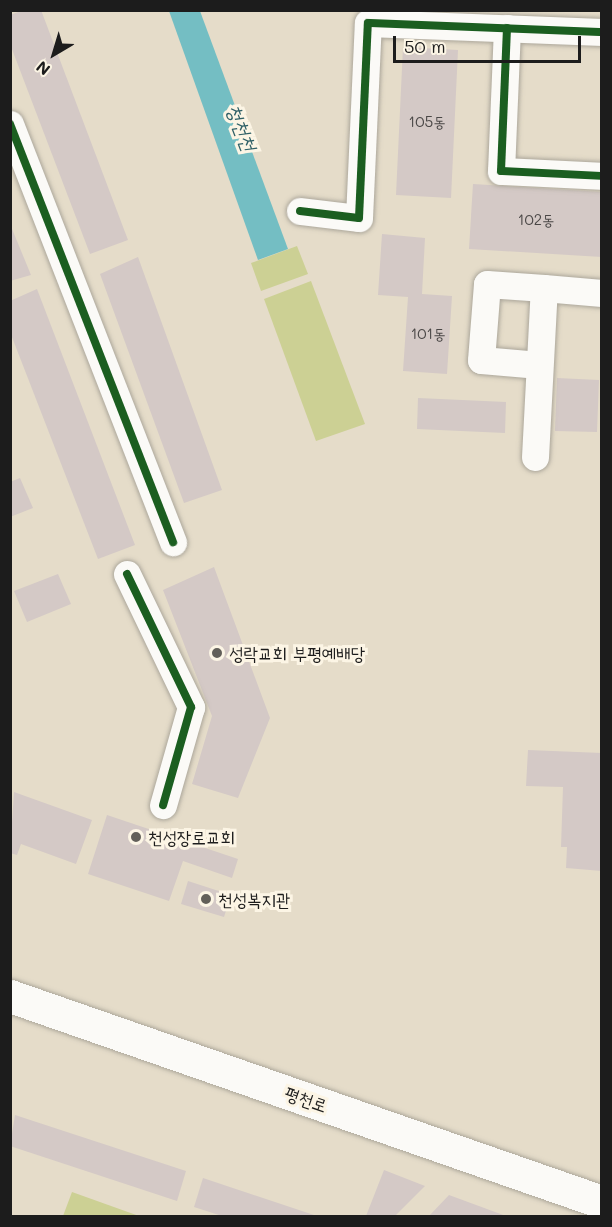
<!DOCTYPE html>
<meta charset="utf-8">
<style>
body{margin:0}
#map{position:relative;width:612px;height:1227px;overflow:hidden;background:#e5dcc9;font-family:Mali,"Poor Story",sans-serif}
div>[style]{position:absolute}
.green>*{inset:0;background:#ccd094}
.water>*{inset:0;background:#74bec3}
.building>*{inset:0;background:#d4c9c6}
.roads{filter:drop-shadow(0 0 2px #aca79b) drop-shadow(0 0 2px #aca79b)}
.minor>*{height:27px;margin:-13.5px;padding:0 13.5px;transform-origin:13.5px;border-radius:13.5px;background:#fbfaf7}
.major>*{height:33px;margin:-16.5px;padding:0 16.5px;transform-origin:16.5px;border-radius:16.5px;background:#fbfaf7}
.cycleway>*{height:8px;margin:-4px;padding:0 4px;transform-origin:4px;border-radius:4px;background:#1b5e20}
.dots>*{width:16px;height:16px;translate:-50% -50%;box-sizing:border-box;border:3px solid #fcf5e5;border-radius:50%}
span{translate:-50% -50%;white-space:nowrap;text-align:center;line-height:1.15;-webkit-text-stroke:6px #fcf5e5;paint-order:stroke}
.number-label{font-size:15px;color:#4a4746}
.number-label span{-webkit-text-stroke-width:0}
.poi-label{font-size:18px;color:#1c1c1c}
.left{translate:0 -50%;text-align:left}
.street-label{font-size:18px;color:#1c1c1c}
.water-label{font-size:20px;color:#2e5f66;font-style:italic}
.frame{position:absolute;inset:0;border:12px solid #1c1c1c;pointer-events:none}
.north{position:absolute;left:24px;top:24px;width:60px;height:60px;-webkit-text-stroke:4px #fcf5e5;paint-order:stroke;rotate:218deg;font-size:16px;font-weight:700;line-height:24px;text-align:center;color:#1c1c1c}
.north::after{content:'';display:block;margin:auto;width:21px;height:27px;background:#1c1c1c;clip-path:polygon(50% 0,100% 100%,50% 72%,0 100%)}
.scale{position:absolute;left:393px;top:36px;width:188px;height:27px;box-sizing:border-box;border:3px solid #1c1c1c;border-top:0;padding-left:8px;font-size:18px;line-height:21px;white-space:nowrap;color:#1c1c1c;-webkit-text-stroke:4px #fcf5e5;paint-order:stroke}
</style>
<div id="map">
<div class="green">
<div style="clip-path:polygon(297px 246px,308px 274px,261px 291px,251px 263px)"></div>
<div style="clip-path:polygon(311px 281px,365px 424px,316px 441px,264px 299px)"></div>
<div style="clip-path:polygon(72px 1192px,139px 1216px,63px 1216px)"></div>
</div>
<div class="water">
<div style="clip-path:polygon(169px 11px,200px 11px,288px 249px,258px 260px)"></div>
</div>
<div class="building">
<div style="clip-path:polygon(24px 10px,41px 10px,128px 240px,90px 254px,10px 44px,10px 15px)"></div>
<div style="clip-path:polygon(403px 47px,458px 50px,451px 198px,396px 195px)"></div>
<div style="clip-path:polygon(473px 184px,602px 192px,602px 257px,469px 249px)"></div>
<div style="clip-path:polygon(10px 224px,31px 275px,10px 281px)"></div>
<div style="clip-path:polygon(382px 234px,425px 238px,422px 294px,452px 296px,447px 374px,403px 371px,408px 297px,378px 295px)"></div>
<div style="clip-path:polygon(138px 257px,222px 490px,184px 503px,100px 274px)"></div>
<div style="clip-path:polygon(37px 289px,135px 545px,98px 559px,10px 332px,10px 301px)"></div>
<div style="clip-path:polygon(557px 378px,599px 380px,597px 432px,555px 431px)"></div>
<div style="clip-path:polygon(418px 398px,506px 402px,505px 433px,417px 429px)"></div>
<div style="clip-path:polygon(20px 478px,33px 508px,10px 517px,10px 482px)"></div>
<div style="clip-path:polygon(214px 567px,270px 718px,238px 798px,192px 784px,212px 716px,163px 590px)"></div>
<div style="clip-path:polygon(58px 574px,71px 604px,27px 622px,14px 591px)"></div>
<div style="clip-path:polygon(528px 750px,602px 753px,602px 871px,566px 868px,567px 847px,561px 847px,563px 787px,526px 786px)"></div>
<div style="clip-path:polygon(14px 792px,92px 820px,76px 864px,21px 844px,17px 855px,10px 853px)"></div>
<div style="clip-path:polygon(107px 815px,238px 859px,232px 878px,183px 861px,169px 901px,88px 874px)"></div>
<div style="clip-path:polygon(188px 881px,231px 895px,224px 917px,181px 904px)"></div>
<div style="clip-path:polygon(15px 1115px,186px 1171px,177px 1201px,10px 1146px)"></div>
<div style="clip-path:polygon(384px 1170px,425px 1186px,395px 1216px,366px 1216px)"></div>
<div style="clip-path:polygon(203px 1178px,317px 1216px,222px 1216px,194px 1207px)"></div>
<div style="clip-path:polygon(449px 1195px,506px 1216px,429px 1216px)"></div>
</div>
<div class="roads">
<div class="minor">
<div style="left:507px;top:28px;width:143px;rotate:92.4deg"></div>
<div style="left:501px;top:171px;width:101px;rotate:2.8deg"></div>
<div style="left:10px;top:124px;width:449px;rotate:68.7deg"></div>
<div style="left:300px;top:211px;width:59px;rotate:6.8deg"></div>
<div style="left:359px;top:218px;width:195px;rotate:-87.4deg"></div>
<div style="left:368px;top:23px;width:234px;rotate:2.2deg"></div>
<div style="left:539px;top:365px;width:58px;rotate:-175.1deg"></div>
<div style="left:481px;top:360px;width:76px;rotate:-85.5deg"></div>
<div style="left:487px;top:284px;width:57px;rotate:4deg"></div>
<div style="left:535px;top:457px;width:169px;rotate:-87deg"></div>
<div style="left:544px;top:288px;width:58px;rotate:4.9deg"></div>
<div style="left:127px;top:574px;width:148px;rotate:64.3deg"></div>
<div style="left:191px;top:707px;width:102px;rotate:105.9deg"></div>
</div>
<div class="major">
<div style="left:10px;top:996px;width:627px;rotate:19.19deg"></div>
</div>
</div>
<div class="cycleway">
<div style="left:507px;top:28px;width:143px;rotate:92.4deg"></div>
<div style="left:501px;top:171px;width:101px;rotate:2.8deg"></div>
<div style="left:10px;top:124px;width:449px;rotate:68.7deg"></div>
<div style="left:300px;top:211px;width:59px;rotate:6.8deg"></div>
<div style="left:359px;top:218px;width:195px;rotate:-87.4deg"></div>
<div style="left:368px;top:23px;width:234px;rotate:2.2deg"></div>
<div style="left:127px;top:574px;width:148px;rotate:64.3deg"></div>
<div style="left:191px;top:707px;width:102px;rotate:105.9deg"></div>
</div>
<div class="dots">
<div style="left:217px;top:653px;background:#625f59"></div>
<div style="left:136px;top:837px;background:#625f59"></div>
<div style="left:206px;top:899px;background:#625f59"></div>
</div>
<div class="number-label">
<span style="left:427px;top:122px">105동</span>
<span style="left:536px;top:220px">102동</span>
<span style="left:428px;top:334px">101동</span>
</div>
<div class="poi-label">
<span class="left" style="left:229px;top:653px">성락교회 부평예배당</span>
<span class="left" style="left:148px;top:837px">천성장로교회</span>
<span class="left" style="left:218px;top:899px">천성복지관</span>
</div>
<div class="street-label">
<span style="left:306px;top:1099px;rotate:19deg">평천로</span>
</div>
<div class="water-label">
<span style="left:242px;top:127px;rotate:69deg">청천천</span>
</div>
<div class="frame"></div>
<div class="north">N</div>
<div class="scale">50 m</div>
</div>
